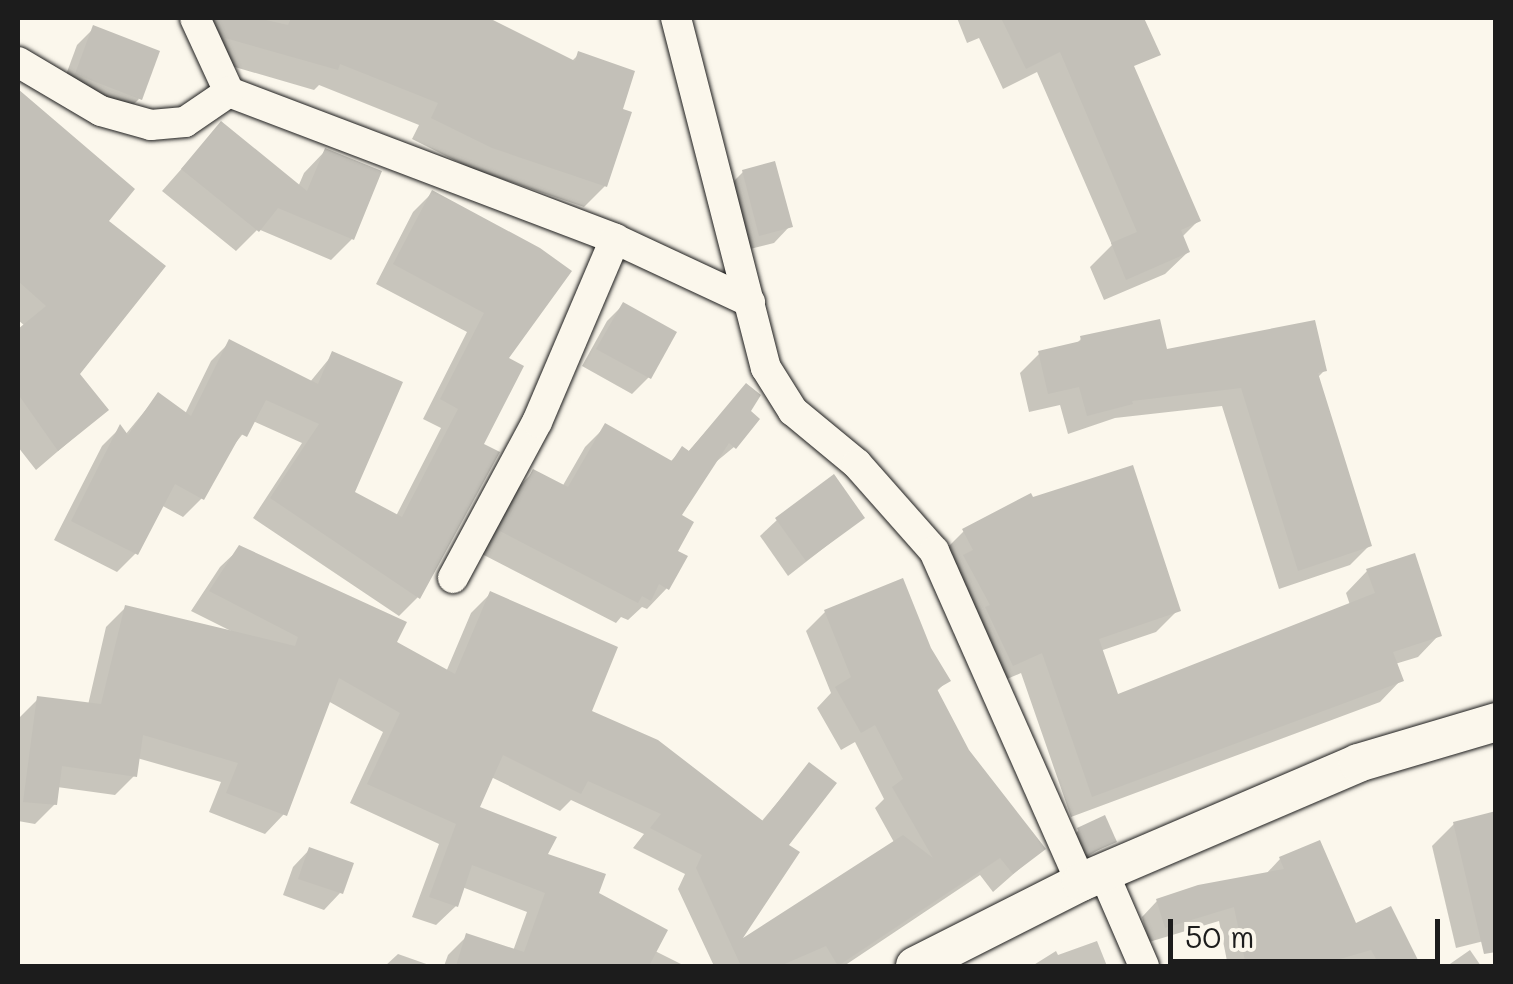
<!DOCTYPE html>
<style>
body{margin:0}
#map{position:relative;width:1513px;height:984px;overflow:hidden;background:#fbf7ec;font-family:Mali,sans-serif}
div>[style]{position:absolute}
.shadow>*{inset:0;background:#0003}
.building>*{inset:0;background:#c3c0b8}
.roads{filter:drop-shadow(0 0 2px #1c1c1c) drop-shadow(0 0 2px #1c1c1c)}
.minor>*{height:30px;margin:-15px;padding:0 15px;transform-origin:15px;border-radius:15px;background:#fbf7ec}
.tertiary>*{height:38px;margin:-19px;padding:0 19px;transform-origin:19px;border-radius:19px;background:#fbf7ec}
span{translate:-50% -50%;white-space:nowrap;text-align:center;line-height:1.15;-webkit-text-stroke:8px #fbf7ec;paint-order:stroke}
.frame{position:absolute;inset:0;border:20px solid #1c1c1c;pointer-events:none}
.scale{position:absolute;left:1168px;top:919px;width:272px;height:45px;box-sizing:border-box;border:5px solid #1c1c1c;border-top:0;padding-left:12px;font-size:30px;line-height:35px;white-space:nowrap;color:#1c1c1c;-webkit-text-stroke:8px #fbf7ec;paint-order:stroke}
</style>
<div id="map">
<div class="shadow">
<div style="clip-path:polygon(211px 18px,483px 18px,571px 62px,579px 54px,619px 110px,605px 186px,584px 207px,470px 168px,412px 139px,419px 125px,319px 85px,314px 90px,204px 58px)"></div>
<div style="clip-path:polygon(957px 18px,1110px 18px,1198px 221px,1182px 237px,1188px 252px,1165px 274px,1104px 300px,1090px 267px,1112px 245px,1037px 72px,1003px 89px,979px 38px,967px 43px)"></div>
<div style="clip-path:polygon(94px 28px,139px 99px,123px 115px,60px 91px,77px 45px)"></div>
<div style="clip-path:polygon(20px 94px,106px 222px,77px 374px,106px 410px,36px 470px,18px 447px,18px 332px,25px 326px,18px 320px)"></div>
<div style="clip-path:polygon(221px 124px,298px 187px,304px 173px,325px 151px,352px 239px,331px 260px,258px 229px,236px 251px,162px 191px)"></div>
<div style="clip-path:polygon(743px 172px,790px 226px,774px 243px,742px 251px,726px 189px)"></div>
<div style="clip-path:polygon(432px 193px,505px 359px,481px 445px,418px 597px,399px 616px,253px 518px,302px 443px,253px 421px,226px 455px,202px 498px,183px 517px,161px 505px,136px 553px,117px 572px,54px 540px,102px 446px,120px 428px,125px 435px,158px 395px,185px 414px,211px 361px,230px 342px,310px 382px,333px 354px,352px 493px,396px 516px,441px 428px,423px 419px,467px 332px,376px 284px,413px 212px)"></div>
<div style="clip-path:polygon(623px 305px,649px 377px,632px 394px,582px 366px,607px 321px)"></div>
<div style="clip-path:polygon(1082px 338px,1324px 371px,1317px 378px,1369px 546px,1350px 565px,1279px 589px,1222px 406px,1115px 418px,1068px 434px,1060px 405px,1029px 412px,1020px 373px,1039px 354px,1075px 345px)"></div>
<div style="clip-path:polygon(746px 386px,734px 447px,711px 466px,678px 516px,667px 588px,647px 609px,642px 607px,628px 620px,621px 617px,616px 623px,480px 553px,513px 493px,533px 472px,562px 487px,585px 447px,606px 426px,670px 462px,682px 450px,687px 453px)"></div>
<div style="clip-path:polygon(862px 518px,788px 576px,760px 536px,777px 520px)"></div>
<div style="clip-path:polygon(964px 531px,1178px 610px,1156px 632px,1100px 651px,1116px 697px,1350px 605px,1346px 593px,1367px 571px,1439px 635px,1418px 657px,1395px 664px,1401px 680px,1380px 702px,1071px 817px,1021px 673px,991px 686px,942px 553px)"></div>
<div style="clip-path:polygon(240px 548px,446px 672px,471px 613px,490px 594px,589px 712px,761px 822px,809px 765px,785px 845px,735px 947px,895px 844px,875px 808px,884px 799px,855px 742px,841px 750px,817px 708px,831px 693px,806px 631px,825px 612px,929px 649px,948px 680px,936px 692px,967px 752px,1042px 849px,993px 892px,980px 875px,844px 966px,714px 966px,678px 889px,685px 874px,633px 848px,644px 834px,571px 800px,560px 811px,491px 777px,476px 809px,596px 895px,655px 951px,685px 966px,444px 966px,448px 955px,467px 936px,513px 951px,527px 912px,462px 887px,456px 906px,436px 925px,412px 917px,439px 844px,350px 803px,383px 732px,328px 701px,284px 814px,265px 834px,209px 812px,221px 782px,137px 758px,135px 775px,115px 795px,57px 787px,55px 804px,35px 824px,18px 821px,19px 718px,38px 699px,88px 705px,106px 627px,125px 608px,231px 631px,191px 611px,220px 567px)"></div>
<div style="clip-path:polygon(1454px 824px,1496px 938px,1456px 948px,1432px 846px)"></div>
<div style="clip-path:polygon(1079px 830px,1114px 841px,1081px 860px,1071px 838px)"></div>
<div style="clip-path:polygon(309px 850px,340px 893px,324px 910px,283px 895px,293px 867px)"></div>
<div style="clip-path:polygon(1280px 859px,1355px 927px,1390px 910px,1418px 966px,1228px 966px,1219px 921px,1149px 942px,1142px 917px,1157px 901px,1264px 876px)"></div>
<div style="clip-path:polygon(1097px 941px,1107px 966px,1032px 966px,1056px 951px,1058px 955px)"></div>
<div style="clip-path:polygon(1470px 950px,1481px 966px,1447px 966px)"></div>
<div style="clip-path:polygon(398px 954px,432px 966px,385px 966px)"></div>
</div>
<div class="building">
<div style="clip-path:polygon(215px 18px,257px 18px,288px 25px,291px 18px,489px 18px,575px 61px,578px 51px,635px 71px,623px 109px,632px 112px,607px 187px,492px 148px,431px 118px,438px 103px,340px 64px,338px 70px,225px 38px)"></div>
<div style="clip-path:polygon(1001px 18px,1144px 18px,1161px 55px,1134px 66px,1201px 221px,1181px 230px,1190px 252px,1126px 280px,1111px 243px,1137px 232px,1060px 52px,1026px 69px)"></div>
<div style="clip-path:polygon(93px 25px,160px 51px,142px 100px,75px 74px)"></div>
<div style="clip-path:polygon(18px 89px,135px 189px,109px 221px,166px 266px,80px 374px,109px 410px,58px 451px,18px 394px,18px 329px,46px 306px,18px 281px)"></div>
<div style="clip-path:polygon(221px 121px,307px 191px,325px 148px,382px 171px,354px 240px,278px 208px,259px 232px,181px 169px)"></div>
<div style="clip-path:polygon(775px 161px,793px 227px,759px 236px,742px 170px)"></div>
<div style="clip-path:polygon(432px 190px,540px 248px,572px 271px,509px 358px,524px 366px,484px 444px,500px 452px,420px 599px,270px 498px,319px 424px,266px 400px,247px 437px,241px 434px,204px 500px,175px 484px,138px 555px,71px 521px,120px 424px,128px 435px,158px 392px,191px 416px,229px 339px,318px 384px,332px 351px,403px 382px,355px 492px,402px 517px,458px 409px,440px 399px,484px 313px,393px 264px)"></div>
<div style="clip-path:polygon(623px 302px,677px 332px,651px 379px,596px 349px)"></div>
<div style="clip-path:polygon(1160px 319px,1167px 349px,1315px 320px,1327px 371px,1318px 373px,1372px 546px,1298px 571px,1241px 388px,1132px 401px,1133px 404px,1087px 416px,1079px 387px,1048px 394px,1038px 351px,1081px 341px,1080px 336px)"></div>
<div style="clip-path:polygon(746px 383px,761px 395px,751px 411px,760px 419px,736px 449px,729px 443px,682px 515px,694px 522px,678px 551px,688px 556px,669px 590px,659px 584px,651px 601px,642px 596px,638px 603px,500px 531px,533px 469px,568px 487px,605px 423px,672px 461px,682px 446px,689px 451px)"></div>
<div style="clip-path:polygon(1133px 465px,1181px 611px,1099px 639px,1118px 694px,1375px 593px,1366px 569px,1415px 553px,1442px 636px,1393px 652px,1404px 681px,1092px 797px,1042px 653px,1013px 666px,985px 607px,990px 605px,963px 555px,973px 550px,962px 529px,1031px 493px,1033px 497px)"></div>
<div style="clip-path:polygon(834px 474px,865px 518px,806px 561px,775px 518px)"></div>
<div style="clip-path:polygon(239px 545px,407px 622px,397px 642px,455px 674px,490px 591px,618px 647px,592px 711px,658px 740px,763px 821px,809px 762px,837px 783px,789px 845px,800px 852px,743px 938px,903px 835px,933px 858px,892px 787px,903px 779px,875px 725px,861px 733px,835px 687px,851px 677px,824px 610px,903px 578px,931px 648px,951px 681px,937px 689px,969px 750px,1046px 849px,1013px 874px,1000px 858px,838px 966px,826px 946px,780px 966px,741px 966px,696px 868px,702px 855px,650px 828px,661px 814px,588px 781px,581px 794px,503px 755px,480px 807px,557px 837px,548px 854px,606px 874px,599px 893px,668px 930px,649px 966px,456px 966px,466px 933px,524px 952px,545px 893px,472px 865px,458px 907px,429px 897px,456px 824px,367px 784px,400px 713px,339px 678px,287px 816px,226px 793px,238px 763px,143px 735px,137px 777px,62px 766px,57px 805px,23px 802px,37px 696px,101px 704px,125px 605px,295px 646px,298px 637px,209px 591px)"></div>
<div style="clip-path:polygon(1496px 811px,1496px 952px,1484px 954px,1453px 822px)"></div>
<div style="clip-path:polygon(1105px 815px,1117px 842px,1089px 854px,1077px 828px)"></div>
<div style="clip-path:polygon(1320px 840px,1356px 923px,1391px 906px,1421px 966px,1380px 966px,1371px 950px,1316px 966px,1246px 966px,1234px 907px,1165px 928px,1156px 899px,1198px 885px,1284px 869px,1279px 857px)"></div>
<div style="clip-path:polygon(309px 847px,354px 863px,343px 894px,298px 879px)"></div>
</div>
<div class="roads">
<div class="minor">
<div style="left:195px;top:18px;width:81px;rotate:65.3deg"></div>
<div style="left:229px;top:92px;width:413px;rotate:20.8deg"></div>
<div style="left:615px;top:239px;width:149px;rotate:25deg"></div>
<div style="left:676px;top:18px;width:361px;rotate:75.6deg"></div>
<div style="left:766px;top:368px;width:51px;rotate:57.9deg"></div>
<div style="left:793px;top:411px;width:83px;rotate:39.6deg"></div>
<div style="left:857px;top:464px;width:116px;rotate:48.5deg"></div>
<div style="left:934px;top:551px;width:362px;rotate:66.1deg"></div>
<div style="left:18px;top:62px;width:96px;rotate:30.6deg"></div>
<div style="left:101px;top:111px;width:52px;rotate:15.6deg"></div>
<div style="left:151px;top:125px;width:34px;rotate:-5deg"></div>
<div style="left:185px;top:122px;width:53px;rotate:-34.3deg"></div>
<div style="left:453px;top:578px;width:177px;rotate:-61.7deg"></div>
<div style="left:537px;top:422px;width:199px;rotate:-66.9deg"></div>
<div style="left:1104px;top:874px;width:100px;rotate:66.5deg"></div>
</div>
<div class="tertiary">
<div style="left:915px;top:966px;width:186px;rotate:-26.8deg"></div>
<div style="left:1081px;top:882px;width:301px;rotate:-23.2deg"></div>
<div style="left:1358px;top:763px;width:144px;rotate:-16.5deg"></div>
</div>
</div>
<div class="frame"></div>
<div class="scale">50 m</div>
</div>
